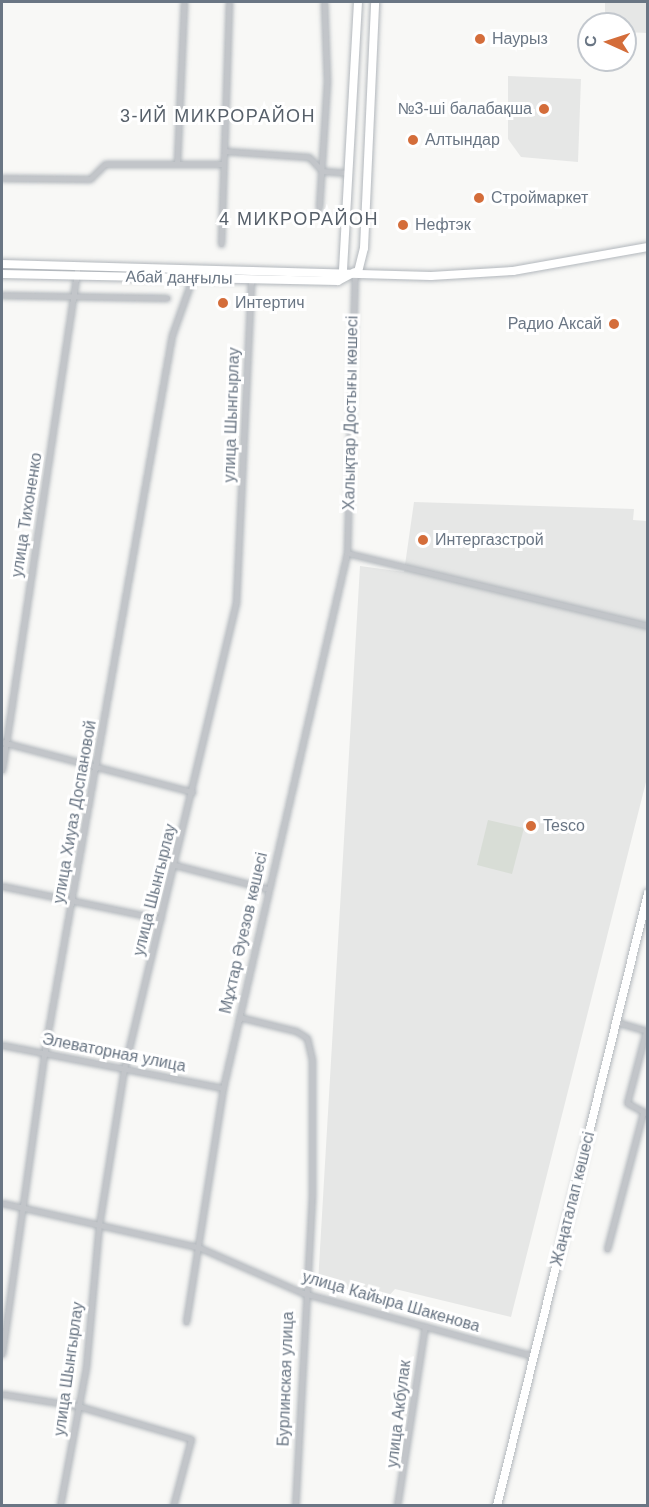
<!DOCTYPE html>
<meta charset="utf-8">
<style>
body{margin:0}
#map{position:relative;width:649px;height:1507px;overflow:hidden;background:#f8f8f6;font-family:Helvetica,sans-serif}
div>[style]{position:absolute}
.built>*{inset:0;background:#e6e7e6}
.green>*{inset:0;background:#d8ddd6}
.roads{filter:drop-shadow(0 0 2px #b2b7bc) drop-shadow(0 0 2px #b2b7bc)}
.street>*{height:5px;margin:-2.5px;padding:0 2.5px;transform-origin:2.5px;border-radius:2.5px;background:#c2c5c9}
.secondary>*{height:8px;margin:-4px;padding:0 4px;transform-origin:4px;border-radius:4px;background:#fff}
.dots>*{width:16px;height:16px;translate:-50% -50%;box-sizing:border-box;border:3px solid #fff;border-radius:50%}
span{translate:-50% -50%;white-space:nowrap;text-align:center;line-height:1.15;-webkit-text-stroke:6px #fff;paint-order:stroke}
.poi-label{font-size:16px;color:#6a7684}
.left{translate:0 -50%;text-align:left}
.right{translate:-100% -50%;text-align:right}
.street-label{font-size:16px;color:#6a7684}
.neighbourhood-label{font-size:18px;color:#57606a;letter-spacing:1.5px}
.frame{position:absolute;inset:0;border:3px solid #6a7684;pointer-events:none}
.north{position:absolute;left:577px;top:12px;width:60px;height:60px;box-sizing:border-box;background:#fff;border:2px solid #c3c8ce;border-radius:50%;rotate:273deg;font-size:16px;font-weight:700;line-height:24px;text-align:center;color:#6a7684}
.north::after{content:'';display:block;margin:auto;width:21px;height:27px;background:#d46d3a;clip-path:polygon(50% 0,100% 100%,50% 72%,0 100%)}
</style>
<div id="map">
<div class="built">
<div style="clip-path:polygon(605px 2px,647px 2px,647px 33px,625px 32px,625px 24px,613px 24px,613px 15px,605px 15px)"></div>
<div style="clip-path:polygon(508px 76px,581px 79px,578px 162px,521px 157px,508px 139px)"></div>
<div style="clip-path:polygon(414px 502px,634px 509px,633px 520px,647px 521px,647px 778px,511px 1317px,395px 1289px,386px 1299px,318px 1283px,360px 566px,404px 572px)"></div>
</div>
<div class="green">
<div style="clip-path:polygon(488px 820px,524px 828px,512px 874px,477px 865px)"></div>
</div>
<div class="roads">
<div class="street">
<div style="left:224px;top:151px;width:85px;rotate:4deg"></div>
<div style="left:309px;top:157px;width:19px;rotate:47deg"></div>
<div style="left:322px;top:171px;width:27px;rotate:4deg"></div>
<div style="left:177px;top:163px;width:161px;rotate:-87.5deg"></div>
<div style="left:2px;top:178px;width:88px;rotate:0.7deg"></div>
<div style="left:90px;top:179px;width:21px;rotate:-45deg"></div>
<div style="left:105px;top:164px;width:118px"></div>
<div style="left:319px;top:208px;width:126px;rotate:-86.4deg"></div>
<div style="left:327px;top:82px;width:80px;rotate:-92.1deg"></div>
<div style="left:221px;top:244px;width:242px;rotate:-88.1deg"></div>
<div style="left:2px;top:295px;width:165px;rotate:1deg"></div>
<div style="left:347px;top:553px;width:310px;rotate:13.6deg"></div>
<div style="left:2px;top:742px;width:197px;rotate:14.7deg"></div>
<div style="left:2px;top:770px;width:511px;rotate:-81.44deg"></div>
<div style="left:175px;top:865px;width:96px;rotate:14.5deg"></div>
<div style="left:2px;top:886px;width:162px;rotate:11.7deg"></div>
<div style="left:239px;top:1017px;width:59px;rotate:13.8deg"></div>
<div style="left:296px;top:1031px;width:13px;rotate:32deg"></div>
<div style="left:307px;top:1038px;width:22px;rotate:77deg"></div>
<div style="left:312px;top:1059px;width:137px;rotate:90deg"></div>
<div style="left:312px;top:1196px;width:310px;rotate:93.1deg"></div>
<div style="left:616px;top:1022px;width:33px;rotate:16deg"></div>
<div style="left:646px;top:1031px;width:74px;rotate:104.8deg"></div>
<div style="left:627px;top:1103px;width:24px;rotate:28deg"></div>
<div style="left:2px;top:1045px;width:225px;rotate:11deg"></div>
<div style="left:2px;top:1203px;width:201px;rotate:12.7deg"></div>
<div style="left:198px;top:1247px;width:115px;rotate:23.7deg"></div>
<div style="left:303px;top:1293px;width:239px;rotate:15.3deg"></div>
<div style="left:607px;top:1249px;width:141px;rotate:-75.2deg"></div>
<div style="left:186px;top:1322px;width:237px;rotate:-81deg"></div>
<div style="left:223px;top:1088px;width:549px;rotate:-76.95deg"></div>
<div style="left:347px;top:553px;width:281px;rotate:-88.4deg"></div>
<div style="left:2px;top:1354px;width:303px;rotate:-82deg"></div>
<div style="left:44px;top:1054px;width:730px;rotate:-79.91deg"></div>
<div style="left:172px;top:335px;width:59px;rotate:-70.3deg"></div>
<div style="left:2px;top:1394px;width:77px;rotate:9deg"></div>
<div style="left:78px;top:1406px;width:118px;rotate:16.3deg"></div>
<div style="left:191px;top:1439px;width:69px;rotate:105deg"></div>
<div style="left:60px;top:1506px;width:141px;rotate:-79.4deg"></div>
<div style="left:86px;top:1367px;width:143px;rotate:-84.8deg"></div>
<div style="left:99px;top:1225px;width:158px;rotate:-80.9deg"></div>
<div style="left:124px;top:1069px;width:480px;rotate:-76.5deg"></div>
<div style="left:236px;top:602px;width:322px;rotate:-87.3deg"></div>
<div style="left:397px;top:1506px;width:182px;rotate:-81.2deg"></div>
</div>
<div class="secondary">
<div style="left:2px;top:264px;width:429px;rotate:1.6deg"></div>
<div style="left:431px;top:276px;width:82px;rotate:-3.5deg"></div>
<div style="left:513px;top:271px;width:137px;rotate:-10.1deg"></div>
<div style="left:343px;top:270px;width:268px;rotate:-86.8deg"></div>
<div style="left:358px;top:272px;width:25px;rotate:-76deg"></div>
<div style="left:364px;top:248px;width:246px;rotate:-87.4deg"></div>
<div style="left:2px;top:274px;width:336px;rotate:1.2deg"></div>
<div style="left:338px;top:281px;width:19px;rotate:-28deg"></div>
<div style="left:497px;top:1506px;width:631px;rotate:-76.16deg"></div>
</div>
</div>
<div class="dots">
<div style="left:480px;top:39px;background:#d46d3a"></div>
<div style="left:544px;top:109px;background:#d46d3a"></div>
<div style="left:413px;top:140px;background:#d46d3a"></div>
<div style="left:479px;top:198px;background:#d46d3a"></div>
<div style="left:403px;top:225px;background:#d46d3a"></div>
<div style="left:223px;top:303px;background:#d46d3a"></div>
<div style="left:614px;top:324px;background:#d46d3a"></div>
<div style="left:423px;top:540px;background:#d46d3a"></div>
<div style="left:531px;top:826px;background:#d46d3a"></div>
</div>
<div class="poi-label">
<span class="left" style="left:492px;top:39px">Наурыз</span>
<span class="right" style="left:532px;top:109px">№3-ші балабақша</span>
<span class="left" style="left:425px;top:140px">Алтындар</span>
<span class="left" style="left:491px;top:198px">Строймаркет</span>
<span class="left" style="left:415px;top:225px">Нефтэк</span>
<span class="left" style="left:235px;top:303px">Интертич</span>
<span class="right" style="left:602px;top:324px">Радио Аксай</span>
<span class="left" style="left:435px;top:540px">Интергазстрой</span>
<span class="left" style="left:543px;top:826px">Tesco</span>
</div>
<div class="street-label">
<span style="left:179px;top:278px;rotate:1deg">Абай даңғылы</span>
<span style="left:351px;top:413px;rotate:-89deg">Халықтар Достығы көшесі</span>
<span style="left:232px;top:415px;rotate:-88deg">улица Шынгырлау</span>
<span style="left:27px;top:515px;rotate:-81deg">улица Тихоненко</span>
<span style="left:75px;top:812px;rotate:-80deg">улица Хиуаз Доспановой</span>
<span style="left:155px;top:890px;rotate:-76deg">улица Шынгырлау</span>
<span style="left:244px;top:933px;rotate:-77deg">Мұхтар Әуезов көшесі</span>
<span style="left:114px;top:1053px;rotate:11deg">Элеваторная улица</span>
<span style="left:573px;top:1199px;rotate:-76deg">Жаңаталап көшесі</span>
<span style="left:391px;top:1302px;rotate:16deg">улица Кайыра Шакенова</span>
<span style="left:69px;top:1369px;rotate:-82deg">улица Шынгырлау</span>
<span style="left:286px;top:1379px;rotate:-88deg">Бурлинская улица</span>
<span style="left:399px;top:1414px;rotate:-83deg">улица Акбулак</span>
</div>
<div class="neighbourhood-label">
<span style="left:218px;top:116px">3-ИЙ МИКРОРАЙОН</span>
<span style="left:299px;top:219px">4 МИКРОРАЙОН</span>
</div>
<div class="frame"></div>
<div class="north">С</div>
</div>
